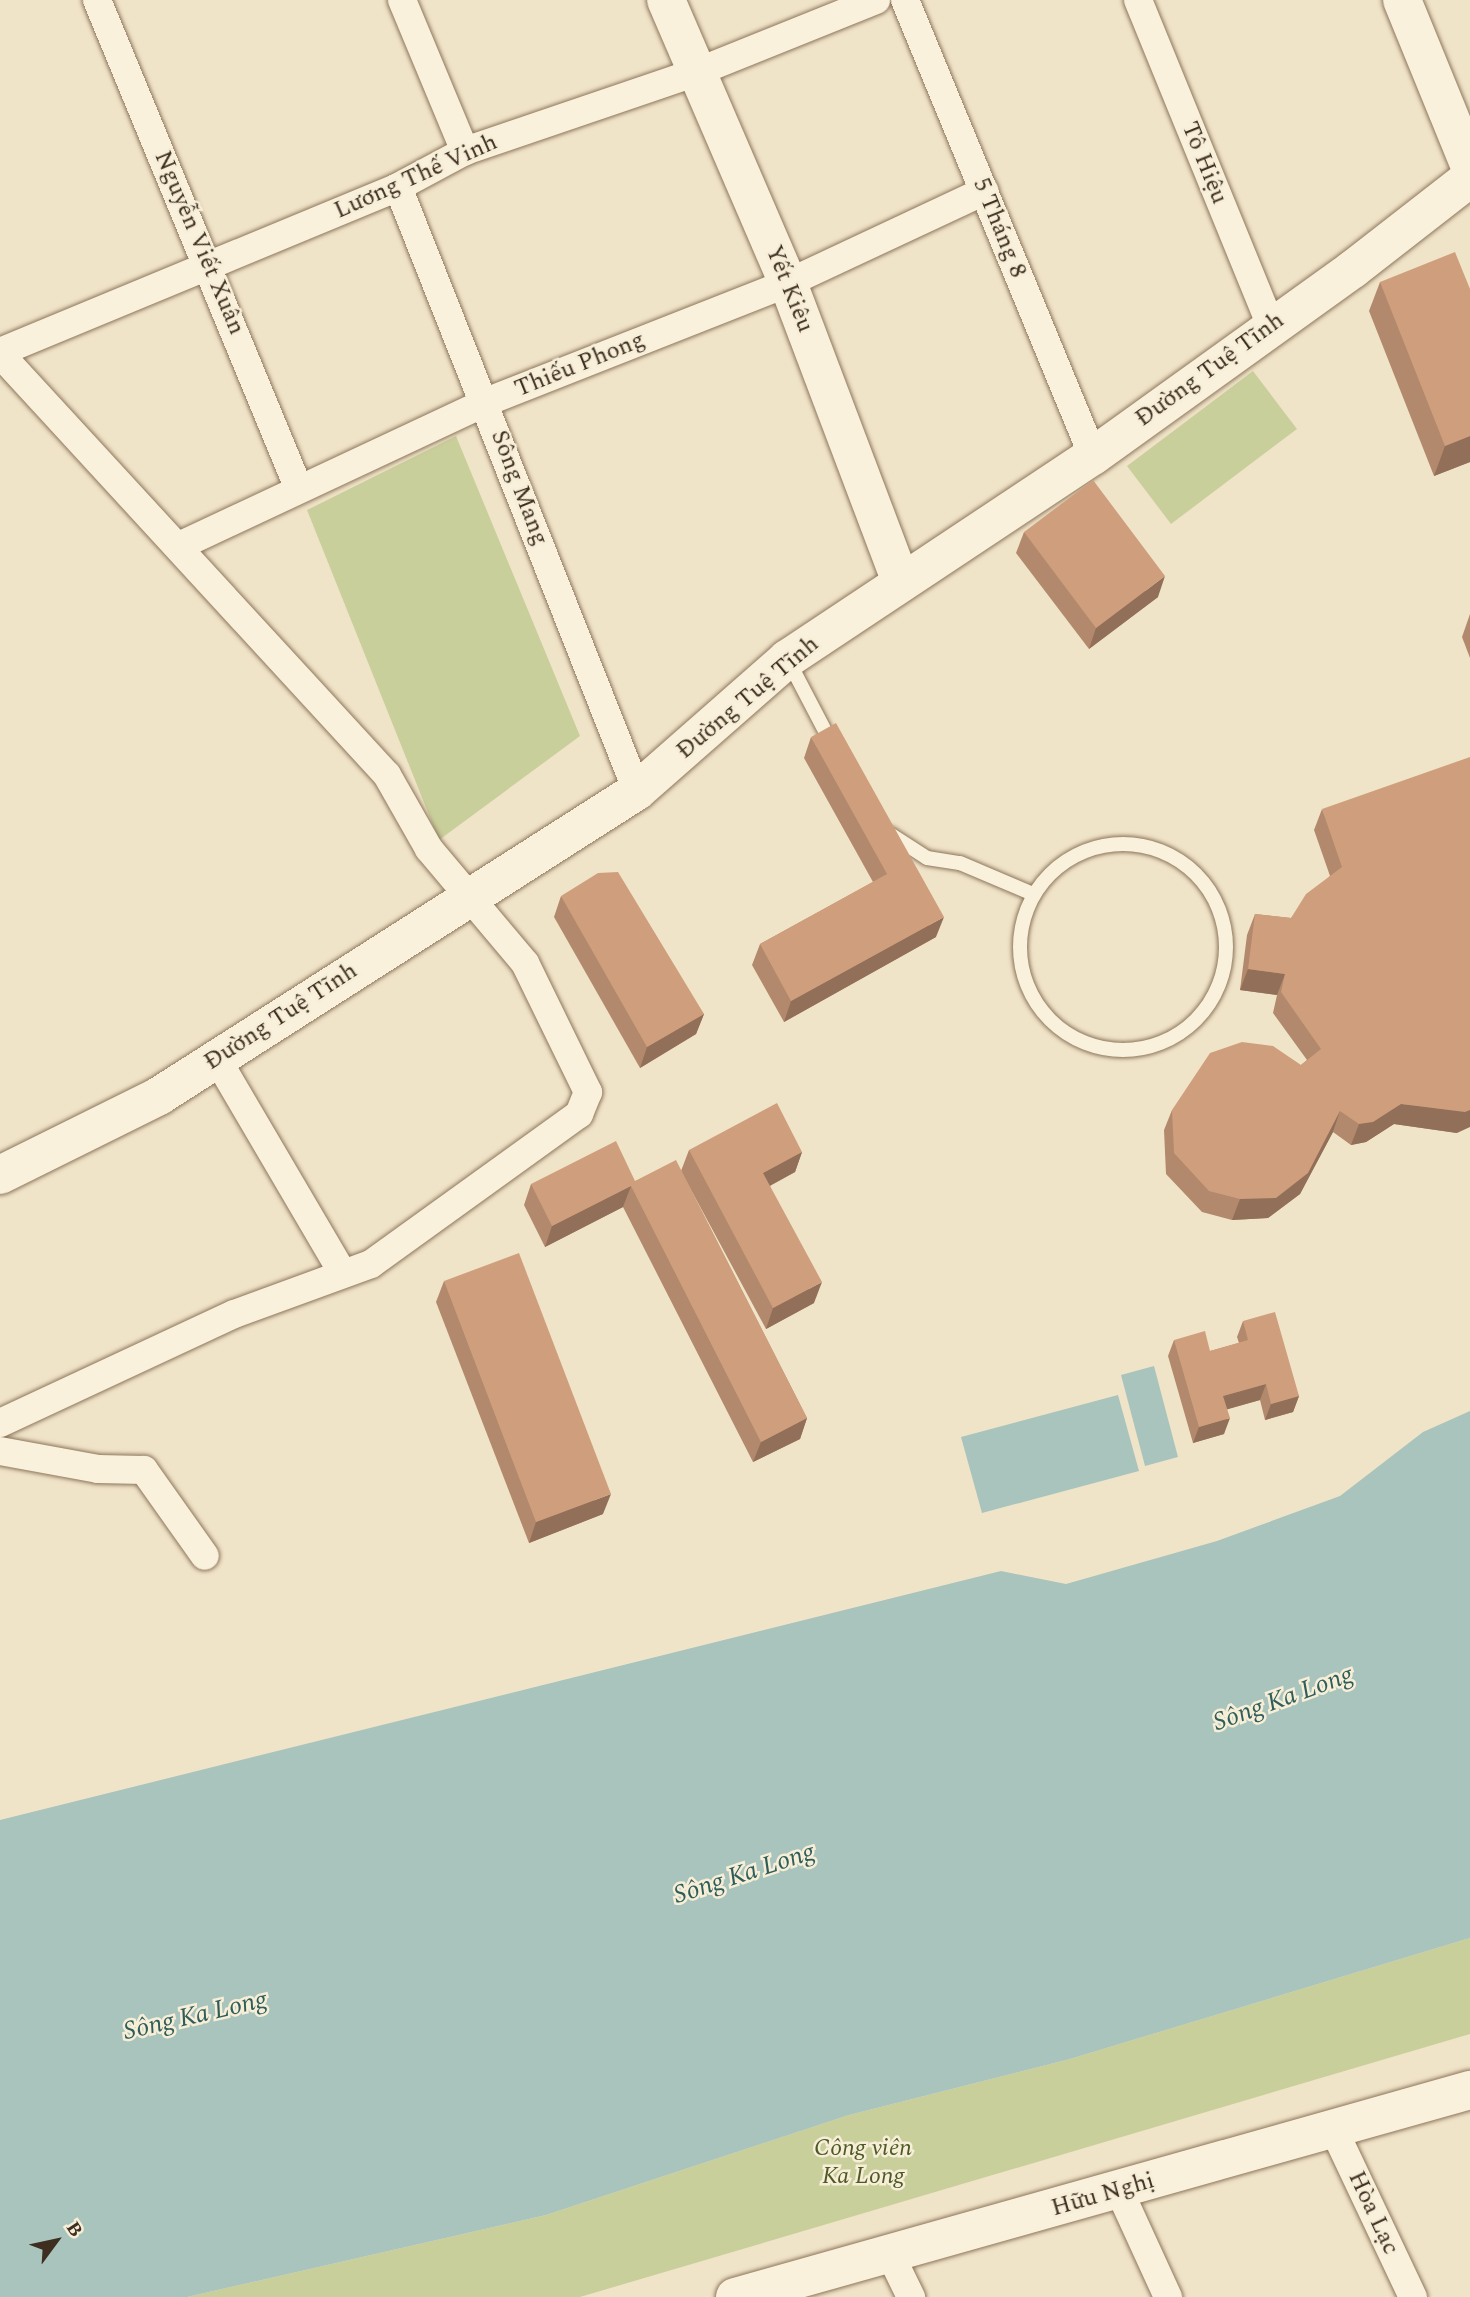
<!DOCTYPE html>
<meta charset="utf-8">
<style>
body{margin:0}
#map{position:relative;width:1470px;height:2297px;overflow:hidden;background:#f0e4c8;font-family:Spectral,serif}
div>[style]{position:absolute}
.green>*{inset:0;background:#c9cf9b}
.water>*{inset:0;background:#a9c4bc}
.roads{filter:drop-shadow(0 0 2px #8d765c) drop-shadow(0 0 2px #8d765c)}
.lane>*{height:14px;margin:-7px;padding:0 7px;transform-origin:7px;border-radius:7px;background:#faf1dc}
.lane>.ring{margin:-7px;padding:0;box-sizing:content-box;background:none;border:14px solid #faf1dc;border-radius:50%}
.street>*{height:28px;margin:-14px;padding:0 14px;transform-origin:14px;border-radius:14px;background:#faf1dc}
.secondary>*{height:38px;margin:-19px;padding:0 19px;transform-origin:19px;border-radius:19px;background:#faf1dc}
.wall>*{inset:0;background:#b2896c}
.shaded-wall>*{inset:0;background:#916f58}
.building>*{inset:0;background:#cf9f7d}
span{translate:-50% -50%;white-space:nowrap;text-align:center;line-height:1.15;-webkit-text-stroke:5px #f7eed8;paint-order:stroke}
.street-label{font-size:24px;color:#3d2e20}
.park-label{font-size:24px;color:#4d5a26;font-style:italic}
.water-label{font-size:26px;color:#2f5d5a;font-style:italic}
.north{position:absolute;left:21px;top:2206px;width:70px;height:70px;-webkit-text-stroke:5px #f7eed8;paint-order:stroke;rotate:57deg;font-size:19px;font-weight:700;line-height:28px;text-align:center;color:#3d2e20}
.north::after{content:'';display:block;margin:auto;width:24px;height:32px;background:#3d2e20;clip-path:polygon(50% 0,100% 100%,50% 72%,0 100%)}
</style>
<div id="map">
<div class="green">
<div style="clip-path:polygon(1253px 371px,1297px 429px,1171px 524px,1127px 466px)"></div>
<div style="clip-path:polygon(456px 436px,580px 736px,439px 840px,307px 510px)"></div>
<div style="clip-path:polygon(1470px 1938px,1470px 2034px,580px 2297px,187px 2297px,546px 2215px,849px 2115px,1070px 2059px)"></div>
</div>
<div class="water">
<div style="clip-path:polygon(1154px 1366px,1178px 1457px,1145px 1466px,1121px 1375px)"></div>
<div style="clip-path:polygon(1118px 1395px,1139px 1471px,982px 1513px,961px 1437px)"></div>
<div style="clip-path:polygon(1470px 1411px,1470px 1938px,1070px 2059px,849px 2115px,546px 2215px,187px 2297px,0 2297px,0 1820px,1001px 1571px,1066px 1584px,1217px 1541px,1340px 1496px,1423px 1432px)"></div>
</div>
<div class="roads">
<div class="lane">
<div style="left:788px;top:660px;width:95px;rotate:62.4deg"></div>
<div style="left:890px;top:834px;width:44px;rotate:33deg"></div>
<div style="left:927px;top:858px;width:33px;rotate:9deg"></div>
<div style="left:960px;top:863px;width:79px;rotate:23deg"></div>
<div class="ring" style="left:1020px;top:844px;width:192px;height:192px"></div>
</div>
<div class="street">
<div style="left:97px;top:0;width:527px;rotate:67.57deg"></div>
<div style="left:402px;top:0;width:164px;rotate:67.4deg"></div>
<div style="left:905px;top:0;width:493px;rotate:67.6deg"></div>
<div style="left:1138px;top:0;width:352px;rotate:67.8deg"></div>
<div style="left:398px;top:187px;width:650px;rotate:68.41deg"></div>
<div style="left:0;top:352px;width:431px;rotate:-22.5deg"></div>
<div style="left:398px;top:187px;width:76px;rotate:-28.2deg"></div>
<div style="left:465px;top:151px;width:245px;rotate:-18.8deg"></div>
<div style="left:697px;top:72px;width:193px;rotate:-21.9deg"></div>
<div style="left:0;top:354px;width:572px;rotate:47.41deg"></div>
<div style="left:387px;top:775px;width:85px;rotate:60.4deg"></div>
<div style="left:429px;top:849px;width:149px;rotate:49.9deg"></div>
<div style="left:525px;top:963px;width:144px;rotate:64deg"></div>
<div style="left:588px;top:1092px;width:24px;rotate:112deg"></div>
<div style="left:579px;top:1114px;width:256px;rotate:144.2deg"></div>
<div style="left:371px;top:1264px;width:146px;rotate:159.9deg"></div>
<div style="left:234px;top:1314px;width:258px;rotate:155deg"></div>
<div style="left:179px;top:546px;width:339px;rotate:-25.1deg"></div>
<div style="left:486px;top:402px;width:325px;rotate:-21.5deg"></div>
<div style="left:788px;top:283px;width:217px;rotate:-25.1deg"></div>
<div style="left:217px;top:1059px;width:249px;rotate:59.6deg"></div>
<div style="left:0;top:1451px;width:100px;rotate:10.4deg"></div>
<div style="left:98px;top:1469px;width:46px;rotate:1.2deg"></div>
<div style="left:144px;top:1470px;width:105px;rotate:54.7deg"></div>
<div style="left:1333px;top:2128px;width:187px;rotate:64.7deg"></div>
<div style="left:1119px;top:2190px;width:118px;rotate:65.4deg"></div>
<div style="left:891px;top:2256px;width:46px;rotate:64deg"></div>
</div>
<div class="secondary">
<div style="left:666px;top:0;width:308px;rotate:66.7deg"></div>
<div style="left:788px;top:283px;width:320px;rotate:69.3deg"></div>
<div style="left:1402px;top:0;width:180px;rotate:67.8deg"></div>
<div style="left:0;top:1175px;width:178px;rotate:-26.4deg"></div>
<div style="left:159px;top:1096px;width:567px;rotate:-32.54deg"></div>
<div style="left:637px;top:791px;width:200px;rotate:-41.3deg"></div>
<div style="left:787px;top:659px;width:367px;rotate:-33.6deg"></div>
<div style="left:1093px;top:456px;width:320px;rotate:-35.7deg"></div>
<div style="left:1353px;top:269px;width:148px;rotate:-37.9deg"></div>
<div style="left:735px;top:2297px;width:764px;rotate:-15.73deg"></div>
</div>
</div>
<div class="wall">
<div style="clip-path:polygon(1380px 282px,1470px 289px,1470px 462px,1434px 476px,1369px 311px)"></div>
<div style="clip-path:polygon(1024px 532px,1158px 597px,1089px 649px,1016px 553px)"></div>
<div style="clip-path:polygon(1470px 614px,1470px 658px,1462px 637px)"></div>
<div style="clip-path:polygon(811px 737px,936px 937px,784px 1022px,752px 965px,760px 944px,873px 882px,804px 758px)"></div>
<div style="clip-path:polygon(1322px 809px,1457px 1133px,1394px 1124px,1366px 1142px,1351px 1145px,1333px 1132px,1300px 1194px,1268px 1218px,1232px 1220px,1202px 1212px,1166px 1174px,1164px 1130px,1172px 1110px,1301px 1065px,1307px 1060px,1273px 1013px,1277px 995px,1240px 990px,1247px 935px,1255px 914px,1291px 918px,1330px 876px,1314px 830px)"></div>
<div style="clip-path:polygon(561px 896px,704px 1014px,696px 1034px,640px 1068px,554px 917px)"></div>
<div style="clip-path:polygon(689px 1150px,802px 1152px,795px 1172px,770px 1186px,814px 1303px,766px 1329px,683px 1175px,807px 1418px,800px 1439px,753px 1462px,623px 1207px,545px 1247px,524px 1205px,531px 1184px,635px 1181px,681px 1171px)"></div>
<div style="clip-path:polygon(444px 1281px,603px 1514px,529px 1543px,436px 1302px)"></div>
<div style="clip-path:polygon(1243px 1321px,1299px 1396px,1293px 1412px,1265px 1420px,1260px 1400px,1227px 1409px,1224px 1434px,1193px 1443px,1168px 1356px,1174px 1340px,1210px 1351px,1239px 1343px,1237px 1337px)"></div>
</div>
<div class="shaded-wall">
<div style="clip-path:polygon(1470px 436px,1470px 462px,1434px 476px,1445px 446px)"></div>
<div style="clip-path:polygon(1165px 576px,1158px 597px,1089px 649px,1096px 628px)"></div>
<div style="clip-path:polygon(944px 917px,936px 937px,784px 1022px,791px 1001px)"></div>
<div style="clip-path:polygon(1248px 969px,1285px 974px,1277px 995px,1240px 990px)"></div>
<div style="clip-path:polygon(704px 1014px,696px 1034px,640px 1068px,647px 1047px)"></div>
<div style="clip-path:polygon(1401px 1104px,1470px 1110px,1470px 1127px,1457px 1133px,1394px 1124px,1366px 1142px,1351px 1145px,1359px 1124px)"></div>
<div style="clip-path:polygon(1340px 1111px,1333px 1132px,1300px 1194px,1268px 1218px,1232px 1220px,1240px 1199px)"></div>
<div style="clip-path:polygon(802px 1152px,795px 1172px,756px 1193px,763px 1173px)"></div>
<div style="clip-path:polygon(631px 1186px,623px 1207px,545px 1247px,552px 1226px)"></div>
<div style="clip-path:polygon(822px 1282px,814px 1303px,766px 1329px,773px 1308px)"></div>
<div style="clip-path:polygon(1266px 1384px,1260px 1400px,1218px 1412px,1223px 1396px)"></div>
<div style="clip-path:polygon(1299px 1396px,1293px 1412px,1265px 1420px,1271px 1404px)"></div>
<div style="clip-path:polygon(807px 1418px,800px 1439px,753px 1462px,761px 1442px)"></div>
<div style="clip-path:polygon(1230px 1418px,1224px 1434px,1193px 1443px,1199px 1427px)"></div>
<div style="clip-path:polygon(611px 1494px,603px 1514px,529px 1543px,536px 1522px)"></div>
</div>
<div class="building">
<div style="clip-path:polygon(1455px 252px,1470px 289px,1470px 436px,1445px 446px,1380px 282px)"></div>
<div style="clip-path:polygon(1093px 480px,1165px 576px,1096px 628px,1024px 532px)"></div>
<div style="clip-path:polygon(836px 723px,944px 917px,791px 1001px,760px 944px,887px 874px,811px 737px)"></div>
<div style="clip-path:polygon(1470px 757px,1470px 1110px,1465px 1112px,1401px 1104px,1373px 1122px,1359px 1124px,1340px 1111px,1308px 1173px,1276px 1198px,1240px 1199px,1209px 1191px,1174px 1153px,1172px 1110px,1210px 1053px,1242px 1042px,1273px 1046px,1301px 1065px,1321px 1049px,1281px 992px,1285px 974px,1248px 969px,1255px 914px,1291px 918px,1306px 894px,1342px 867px,1322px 809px)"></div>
<div style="clip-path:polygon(618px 872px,704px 1014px,647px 1047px,561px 896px,598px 873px)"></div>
<div style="clip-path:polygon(777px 1103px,802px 1152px,763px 1173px,822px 1282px,773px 1308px,689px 1150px)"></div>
<div style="clip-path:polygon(616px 1141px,635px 1181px,676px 1160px,807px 1418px,761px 1442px,631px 1186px,552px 1226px,531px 1184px)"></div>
<div style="clip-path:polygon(519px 1253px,611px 1494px,536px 1522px,444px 1281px)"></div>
<div style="clip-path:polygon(1275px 1312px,1299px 1396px,1271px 1404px,1266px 1384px,1223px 1396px,1230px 1418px,1199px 1427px,1174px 1340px,1205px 1331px,1210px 1351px,1248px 1340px,1243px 1321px)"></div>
</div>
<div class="street-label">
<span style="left:1204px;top:163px;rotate:68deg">Tô Hiệu</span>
<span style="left:416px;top:177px;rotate:-24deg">Lương Thế Vinh</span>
<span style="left:999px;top:228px;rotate:68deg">5 Tháng 8</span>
<span style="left:199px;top:243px;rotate:67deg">Nguyễn Viết Xuân</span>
<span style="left:789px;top:289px;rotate:68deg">Yết Kiêu</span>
<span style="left:580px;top:365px;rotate:-22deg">Thiếu Phong</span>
<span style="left:1210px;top:370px;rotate:-36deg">Đường Tuệ Tĩnh</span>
<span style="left:519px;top:488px;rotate:69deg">Sông Mang</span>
<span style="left:748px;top:698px;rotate:-40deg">Đường Tuệ Tĩnh</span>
<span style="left:281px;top:1017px;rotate:-33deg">Đường Tuệ Tĩnh</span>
<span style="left:1103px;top:2195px;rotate:-16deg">Hữu Nghị</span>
<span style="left:1373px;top:2213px;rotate:65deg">Hòa Lạc</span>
</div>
<div class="park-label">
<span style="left:863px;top:2163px">Công viên<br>Ka Long</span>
</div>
<div class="water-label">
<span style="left:1283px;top:1699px;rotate:-20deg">Sông Ka Long</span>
<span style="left:744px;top:1874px;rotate:-18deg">Sông Ka Long</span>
<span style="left:195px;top:2016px;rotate:-13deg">Sông Ka Long</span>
</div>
<div class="north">B</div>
</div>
